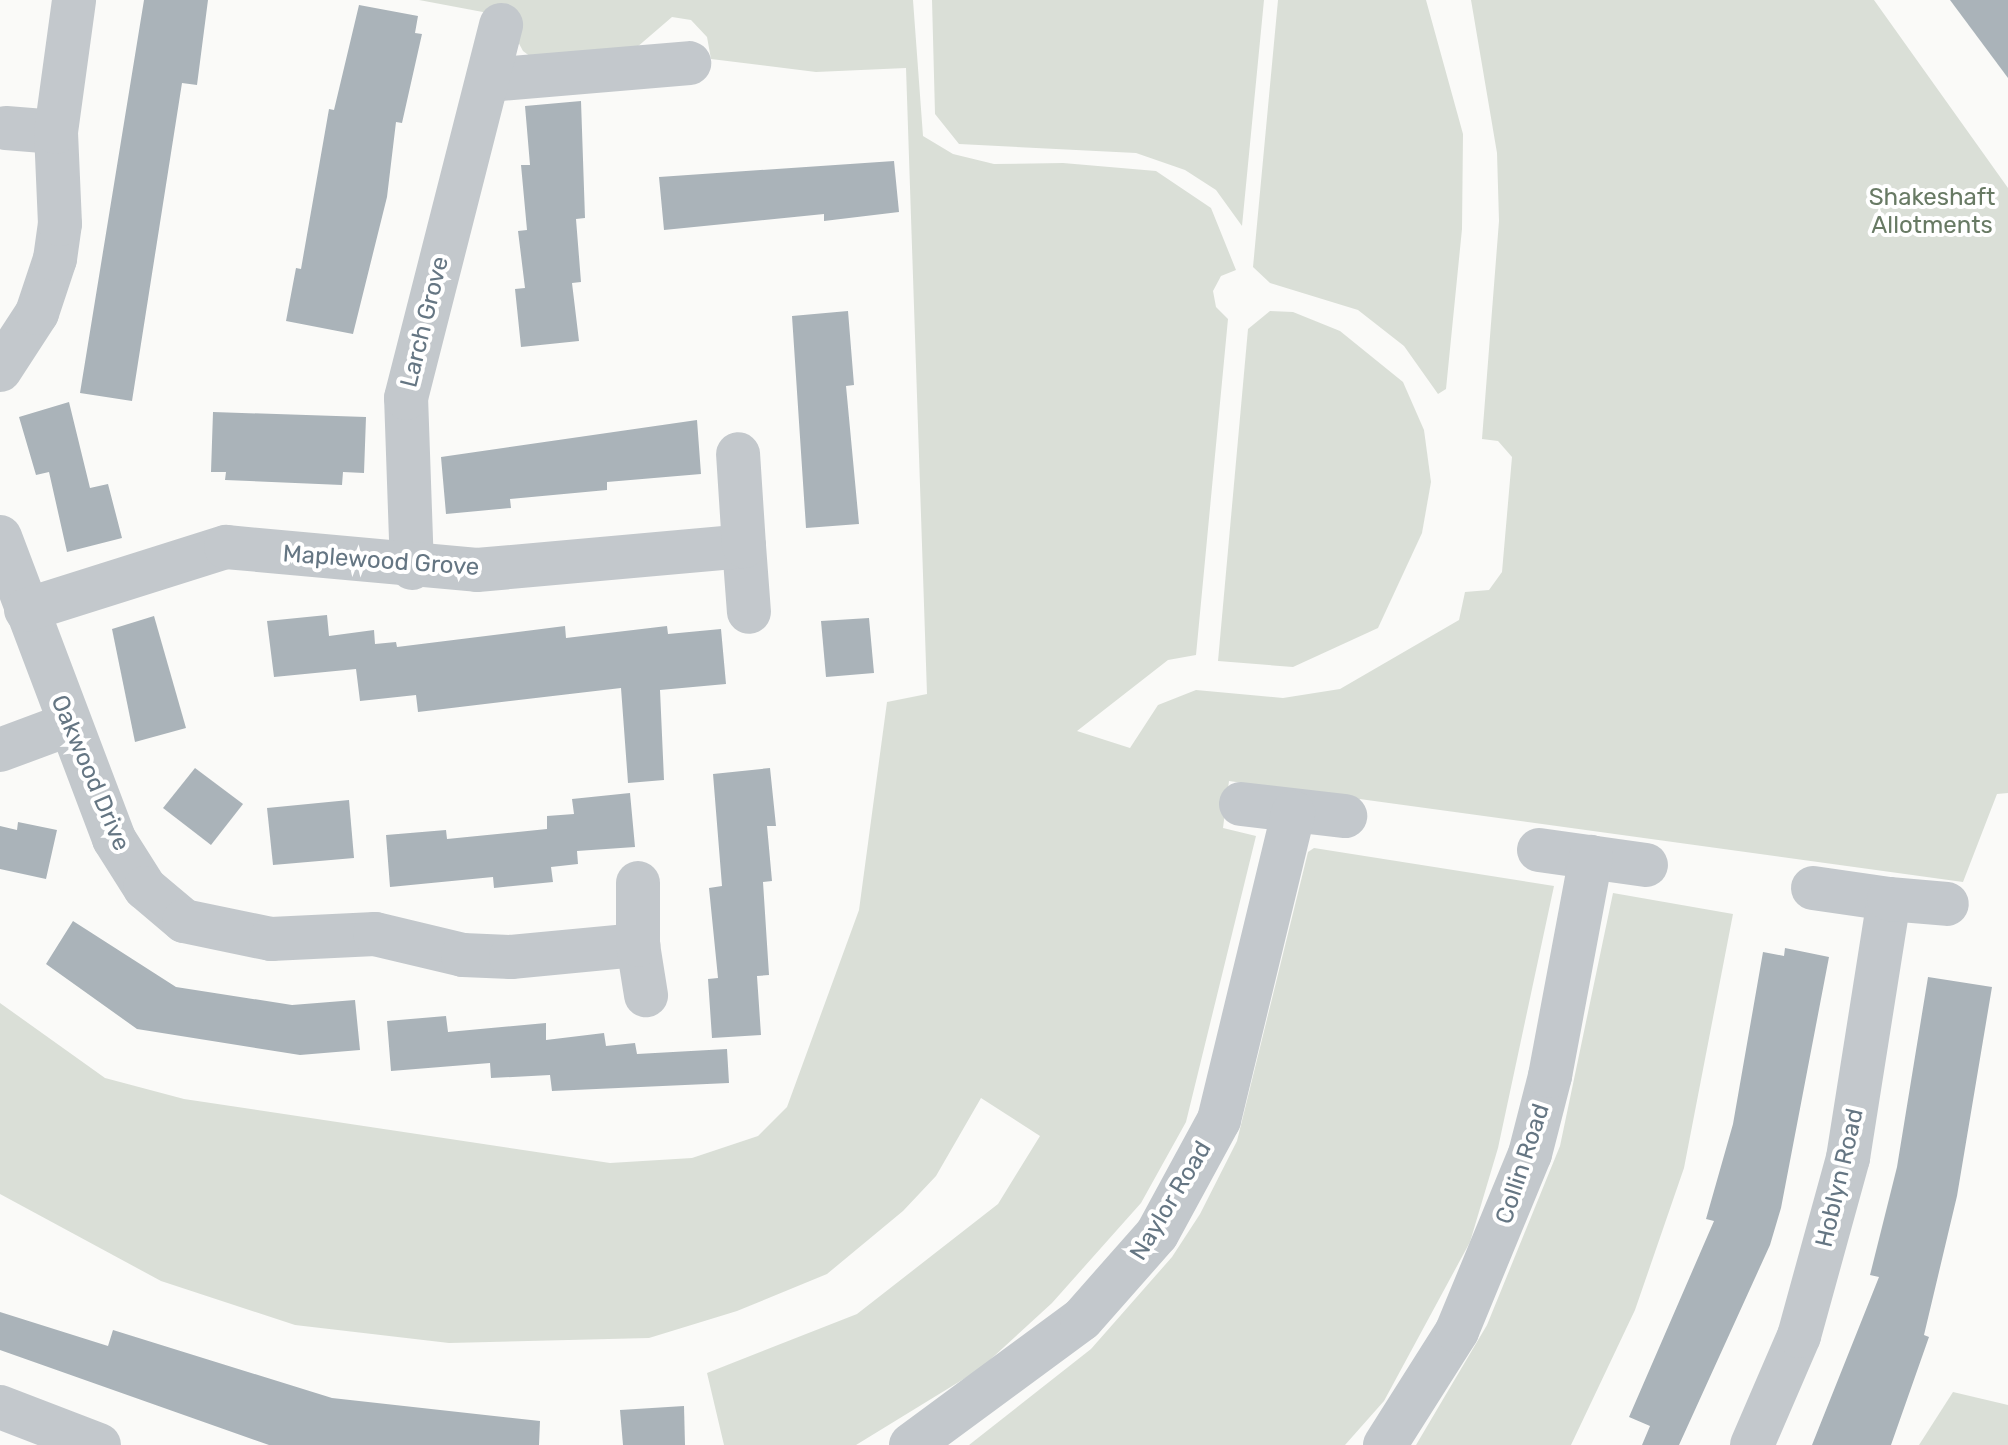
<!DOCTYPE html>
<style>
body{margin:0}
#map{position:relative;width:2008px;height:1445px;overflow:hidden;background:#fafaf8;font-family:Rubik,sans-serif}
div>[style]{position:absolute}
.green>*{inset:0;background:#dadfd7}
.building>*{inset:0;background:#aab3b9}
.street>*{height:44px;margin:-22px;padding:0 22px;transform-origin:22px;border-radius:22px;background:#c3c8cc}
span{translate:-50% -50%;white-space:nowrap;text-align:center;line-height:1.15;-webkit-text-stroke:8px #fff;paint-order:stroke}
.park-label{font-size:24px;color:#687a64}
.street-label{font-size:24px;color:#657683}
</style>
<div id="map">
<div class="green">
<div style="clip-path:polygon(419px 0,913px 0,923px 136px,953px 154px,994px 164px,1063px 163px,1156px 171px,1211px 208px,1236px 270px,1221px 276px,1213px 291px,1216px 307px,1228px 319px,1196px 655px,1168px 660px,1077px 731px,1130px 748px,1158px 705px,1196px 690px,1283px 698px,1340px 689px,1459px 620px,1465px 592px,1489px 590px,1502px 572px,1512px 457px,1498px 441px,1482px 439px,1499px 221px,1497px 153px,1471px 0,1874px 0,2008px 188px,2008px 793px,1997px 794px,1963px 882px,1229px 781px,1223px 828px,1256px 836px,1186px 1122px,1141px 1203px,1052px 1303px,980px 1369px,856px 1445px,724px 1445px,707px 1373px,857px 1314px,998px 1204px,1040px 1136px,981px 1098px,936px 1176px,903px 1211px,827px 1274px,737px 1311px,649px 1338px,449px 1343px,295px 1325px,161px 1281px,0 1194px,0 1003px,105px 1078px,184px 1099px,610px 1163px,692px 1158px,758px 1136px,787px 1107px,859px 910px,887px 702px,927px 694px,906px 68px,816px 72px,711px 59px,707px 37px,691px 20px,672px 17px,629px 54px,543px 66px,523px 51px,504px 16px)"></div>
<div style="clip-path:polygon(932px 0,1264px 0,1242px 226px,1216px 190px,1185px 170px,1136px 153px,959px 144px,935px 114px)"></div>
<div style="clip-path:polygon(1278px 0,1426px 0,1463px 134px,1462px 229px,1446px 389px,1438px 394px,1404px 346px,1358px 310px,1270px 283px,1253px 267px)"></div>
<div style="clip-path:polygon(1270px 311px,1293px 312px,1340px 331px,1403px 382px,1424px 430px,1431px 482px,1422px 533px,1378px 628px,1293px 667px,1218px 661px,1248px 329px)"></div>
<div style="clip-path:polygon(1314px 848px,1554px 886px,1498px 1148px,1470px 1242px,1384px 1401px,1345px 1445px,969px 1445px,1091px 1349px,1172px 1257px,1200px 1214px,1237px 1141px,1308px 852px)"></div>
<div style="clip-path:polygon(1613px 893px,1733px 914px,1684px 1168px,1635px 1310px,1571px 1445px,1416px 1445px,1487px 1325px,1560px 1146px)"></div>
<div style="clip-path:polygon(1953px 1392px,2008px 1405px,2008px 1445px,1919px 1445px)"></div>
</div>
<div class="building">
<div style="clip-path:polygon(144px 0,208px 0,197px 85px,182px 83px,132px 401px,80px 393px)"></div>
<div style="clip-path:polygon(1950px 0,2008px 0,2008px 78px)"></div>
<div style="clip-path:polygon(359px 5px,418px 16px,415px 33px,422px 34px,402px 123px,396px 122px,387px 197px,353px 334px,286px 321px,296px 268px,301px 269px,329px 109px,334px 110px)"></div>
<div style="clip-path:polygon(581px 101px,585px 218px,576px 219px,581px 282px,572px 283px,579px 341px,521px 347px,515px 289px,525px 288px,518px 231px,527px 230px,521px 165px,530px 165px,525px 106px)"></div>
<div style="clip-path:polygon(894px 161px,899px 212px,824px 221px,824px 214px,664px 230px,659px 177px)"></div>
<div style="clip-path:polygon(848px 311px,854px 385px,846px 386px,859px 524px,806px 528px,792px 316px)"></div>
<div style="clip-path:polygon(69px 402px,90px 488px,108px 484px,122px 538px,67px 552px,49px 472px,36px 475px,19px 417px)"></div>
<div style="clip-path:polygon(213px 412px,366px 417px,364px 473px,343px 472px,342px 485px,225px 480px,226px 472px,211px 472px)"></div>
<div style="clip-path:polygon(697px 420px,701px 474px,607px 482px,607px 490px,510px 499px,511px 508px,446px 514px,441px 457px)"></div>
<div style="clip-path:polygon(327px 615px,329px 636px,374px 630px,375px 644px,396px 642px,397px 647px,565px 626px,566px 638px,667px 626px,668px 634px,721px 629px,726px 684px,660px 690px,664px 780px,628px 783px,621px 688px,418px 712px,416px 695px,360px 701px,356px 669px,274px 677px,267px 621px)"></div>
<div style="clip-path:polygon(154px 616px,186px 728px,135px 742px,112px 629px)"></div>
<div style="clip-path:polygon(869px 618px,874px 673px,826px 677px,821px 621px)"></div>
<div style="clip-path:polygon(195px 768px,243px 804px,211px 845px,163px 808px)"></div>
<div style="clip-path:polygon(770px 768px,776px 826px,767px 826px,772px 881px,763px 882px,769px 975px,757px 976px,761px 1035px,712px 1038px,708px 979px,718px 978px,709px 888px,722px 886px,713px 774px)"></div>
<div style="clip-path:polygon(630px 793px,635px 847px,577px 851px,578px 864px,551px 867px,553px 882px,494px 888px,493px 877px,390px 887px,386px 835px,446px 830px,447px 839px,547px 829px,547px 816px,574px 814px,572px 799px)"></div>
<div style="clip-path:polygon(349px 800px,354px 858px,273px 865px,267px 808px)"></div>
<div style="clip-path:polygon(18px 822px,57px 830px,46px 879px,0 869px,0 826px,17px 830px)"></div>
<div style="clip-path:polygon(73px 921px,176px 987px,292px 1005px,355px 1000px,360px 1050px,300px 1055px,137px 1029px,46px 964px)"></div>
<div style="clip-path:polygon(1785px 948px,1829px 957px,1781px 1208px,1770px 1245px,1679px 1445px,1642px 1445px,1650px 1426px,1629px 1417px,1714px 1221px,1706px 1219px,1733px 1124px,1763px 952px,1784px 956px)"></div>
<div style="clip-path:polygon(1928px 977px,1992px 987px,1957px 1196px,1924px 1335px,1929px 1337px,1891px 1445px,1812px 1445px,1879px 1277px,1870px 1275px,1897px 1167px)"></div>
<div style="clip-path:polygon(446px 1016px,448px 1032px,546px 1023px,546px 1040px,604px 1033px,606px 1046px,635px 1043px,637px 1054px,727px 1049px,729px 1083px,552px 1091px,550px 1075px,491px 1078px,490px 1063px,391px 1071px,387px 1021px)"></div>
<div style="clip-path:polygon(0 1312px,108px 1346px,113px 1330px,332px 1398px,540px 1421px,539px 1445px,269px 1445px,0 1350px)"></div>
<div style="clip-path:polygon(684px 1406px,685px 1445px,623px 1445px,620px 1410px)"></div>
</div>
<div class="street">
<div style="left:488px;top:80px;width:202px;rotate:-4.8deg"></div>
<div style="left:6px;top:128px;width:50px;rotate:4.6deg"></div>
<div style="left:0;top:370px;width:68px;rotate:-57deg"></div>
<div style="left:37px;top:313px;width:57px;rotate:-71.6deg"></div>
<div style="left:55px;top:259px;width:35px;rotate:-82deg"></div>
<div style="left:60px;top:224px;width:92px;rotate:-92.5deg"></div>
<div style="left:56px;top:132px;width:133px;rotate:-82.2deg"></div>
<div style="left:0;top:537px;width:323px;rotate:69.3deg"></div>
<div style="left:114px;top:839px;width:58px;rotate:57.7deg"></div>
<div style="left:145px;top:888px;width:51px;rotate:40.2deg"></div>
<div style="left:184px;top:921px;width:89px;rotate:11.7deg"></div>
<div style="left:271px;top:939px;width:104px;rotate:-2.8deg"></div>
<div style="left:375px;top:934px;width:90px;rotate:13.4deg"></div>
<div style="left:463px;top:955px;width:48px;rotate:2.4deg"></div>
<div style="left:511px;top:957px;width:128px;rotate:-5.4deg"></div>
<div style="left:638px;top:945px;width:51px;rotate:80.9deg"></div>
<div style="left:744px;top:546px;width:66px;rotate:85.7deg"></div>
<div style="left:412px;top:568px;width:170px;rotate:-92deg"></div>
<div style="left:406px;top:398px;width:385px;rotate:-75.7deg"></div>
<div style="left:26px;top:610px;width:210px;rotate:-17.5deg"></div>
<div style="left:226px;top:547px;width:252px;rotate:5.2deg"></div>
<div style="left:477px;top:570px;width:268px;rotate:-5.1deg"></div>
<div style="left:744px;top:546px;width:92px;rotate:-93.7deg"></div>
<div style="left:0;top:750px;width:72px;rotate:-20.5deg"></div>
<div style="left:1241px;top:804px;width:105px;rotate:6.6deg"></div>
<div style="left:1539px;top:850px;width:108px;rotate:8deg"></div>
<div style="left:638px;top:883px;width:62px;rotate:90deg"></div>
<div style="left:1813px;top:888px;width:77px;rotate:8.2deg"></div>
<div style="left:0;top:1407px;width:106px;rotate:21deg"></div>
<div style="left:911px;top:1445px;width:212px;rotate:-36.4deg"></div>
<div style="left:1082px;top:1319px;width:113px;rotate:-48.6deg"></div>
<div style="left:1157px;top:1234px;width:130px;rotate:-61.5deg"></div>
<div style="left:1219px;top:1120px;width:316px;rotate:-76.4deg"></div>
<div style="left:1385px;top:1445px;width:135px;rotate:-57.7deg"></div>
<div style="left:1457px;top:1331px;width:191px;rotate:-67.6deg"></div>
<div style="left:1530px;top:1154px;width:81px;rotate:-75.6deg"></div>
<div style="left:1550px;top:1076px;width:223px;rotate:-79.4deg"></div>
<div style="left:1752px;top:1445px;width:119px;rotate:-66.7deg"></div>
<div style="left:1799px;top:1336px;width:185px;rotate:-74.6deg"></div>
<div style="left:1848px;top:1158px;width:262px;rotate:-81deg"></div>
<div style="left:1889px;top:899px;width:58px;rotate:4.9deg"></div>
</div>
<div class="park-label">
<span style="left:1932px;top:212px">Shakeshaft<br>Allotments</span>
</div>
<div class="street-label">
<span style="left:425px;top:322px;rotate:-76deg">Larch Grove</span>
<span style="left:381px;top:561px;rotate:4deg">Maplewood Grove</span>
<span style="left:90px;top:773px;rotate:67deg">Oakwood Drive</span>
<span style="left:1523px;top:1164px;rotate:-72deg">Collin Road</span>
<span style="left:1840px;top:1178px;rotate:-77deg">Hoblyn Road</span>
<span style="left:1171px;top:1201px;rotate:-59deg">Naylor Road</span>
</div>
</div>
